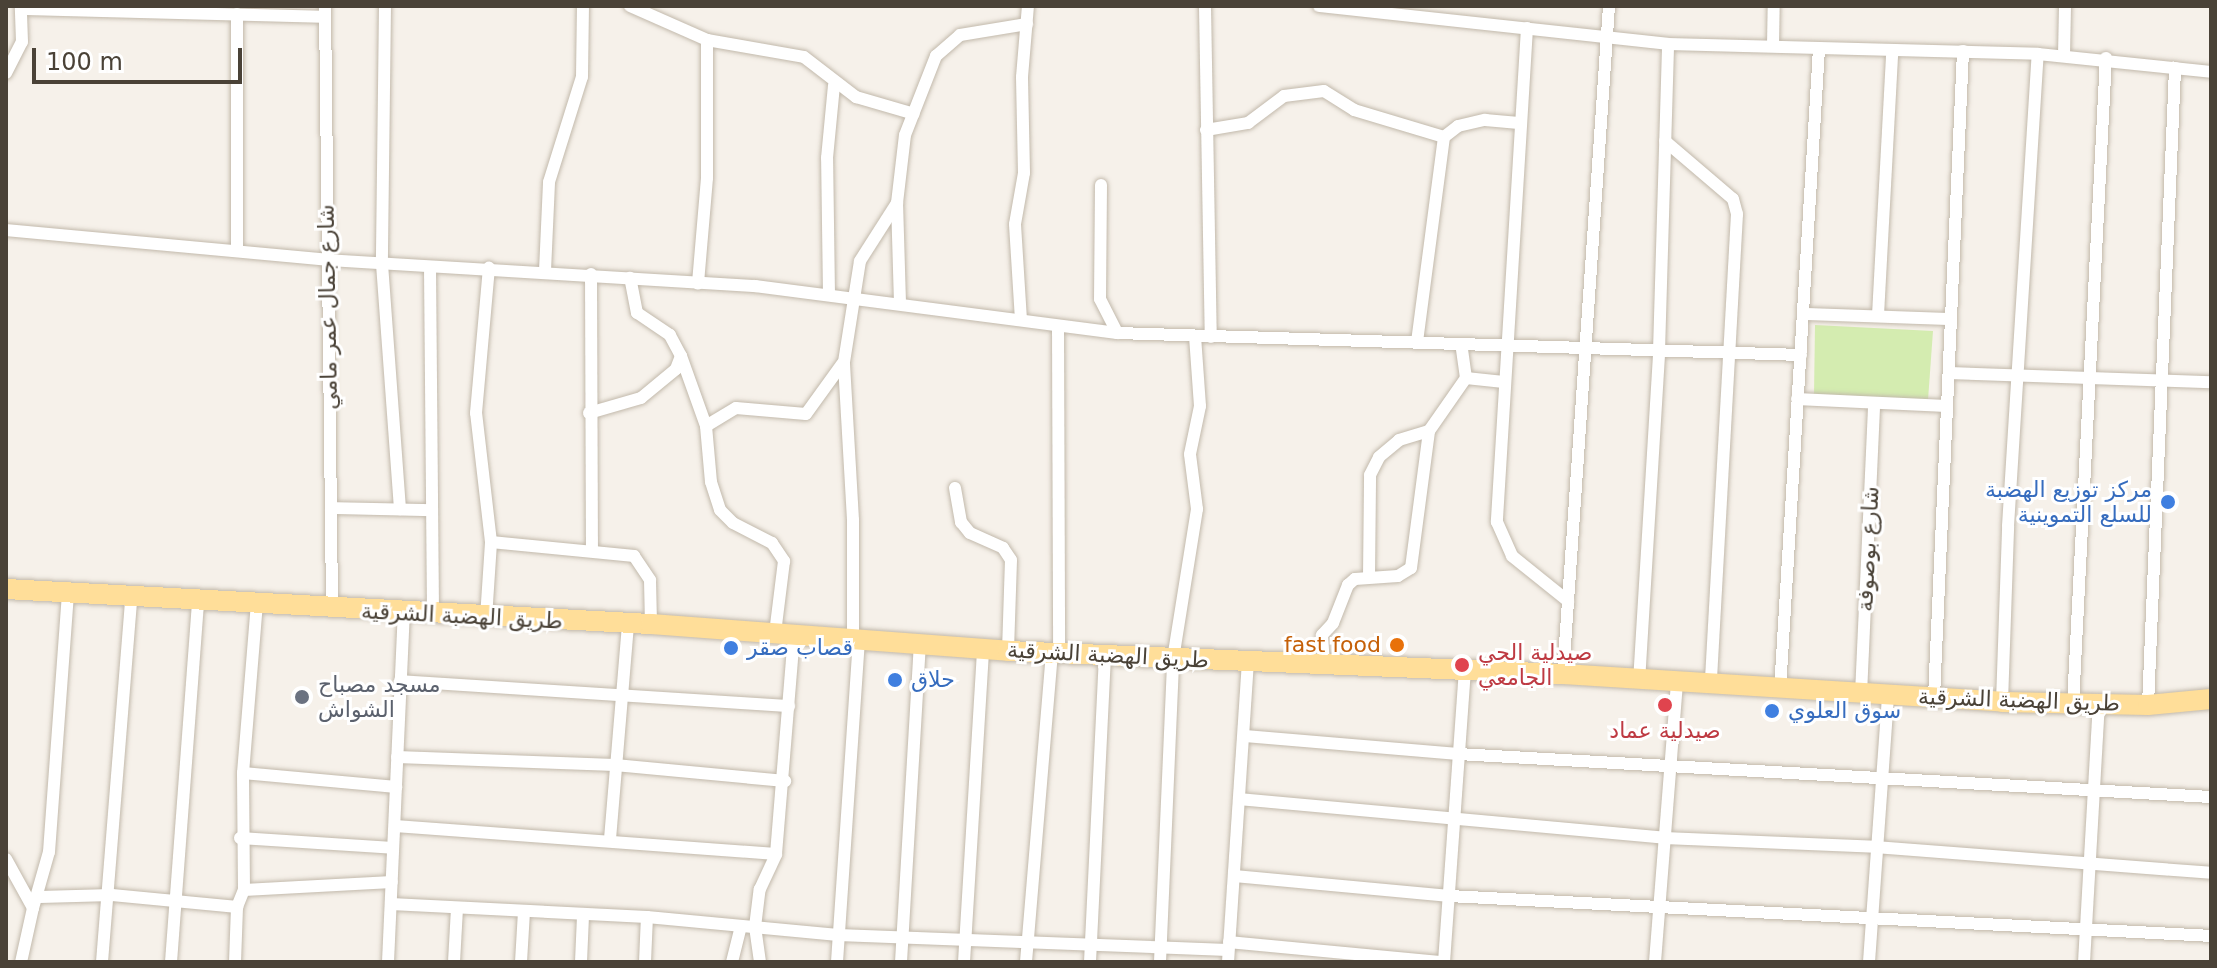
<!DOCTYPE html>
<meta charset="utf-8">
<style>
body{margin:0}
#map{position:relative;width:2217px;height:968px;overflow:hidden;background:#f6f1ea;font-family:"DejaVu Sans",Vazirmatn,sans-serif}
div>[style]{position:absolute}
.green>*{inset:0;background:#d4ecb0}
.roads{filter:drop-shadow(0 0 2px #c2b9ab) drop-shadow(0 0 2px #c2b9ab)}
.minor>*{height:12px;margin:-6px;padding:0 6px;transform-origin:6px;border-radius:6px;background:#fff}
.primary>*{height:20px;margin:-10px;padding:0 10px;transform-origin:10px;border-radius:10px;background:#ffde99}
.dots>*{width:22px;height:22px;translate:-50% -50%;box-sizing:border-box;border:4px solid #fff;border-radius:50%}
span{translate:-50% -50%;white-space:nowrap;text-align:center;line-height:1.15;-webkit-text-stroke:6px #fff;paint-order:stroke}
.street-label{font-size:22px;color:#4a4237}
.shop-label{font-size:22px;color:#366cbe}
.right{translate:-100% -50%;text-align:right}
.left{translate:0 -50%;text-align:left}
.food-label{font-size:22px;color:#c56008}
.health-label{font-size:22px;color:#be3a42}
.worship-label{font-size:22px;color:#5b616d}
.frame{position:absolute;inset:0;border:8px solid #4a4237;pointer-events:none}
.scale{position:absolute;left:32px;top:48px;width:210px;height:36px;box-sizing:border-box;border:4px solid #4a4237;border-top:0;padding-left:10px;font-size:24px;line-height:28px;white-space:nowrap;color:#4a4237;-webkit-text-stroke:6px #fff;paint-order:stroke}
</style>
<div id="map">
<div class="green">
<div style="clip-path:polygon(1815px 325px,1933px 331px,1928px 400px,1814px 395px)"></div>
</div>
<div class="roads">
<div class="minor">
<div style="left:325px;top:6px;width:603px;rotate:89.33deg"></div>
<div style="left:385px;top:6px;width:258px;rotate:90.7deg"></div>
<div style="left:382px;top:264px;width:246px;rotate:85.8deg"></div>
<div style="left:630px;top:6px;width:84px;rotate:23.8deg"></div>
<div style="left:707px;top:40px;width:138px;rotate:90deg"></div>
<div style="left:707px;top:178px;width:106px;rotate:94.9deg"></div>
<div style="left:1205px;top:6px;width:331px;rotate:89deg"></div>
<div style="left:1319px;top:6px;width:351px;rotate:6.2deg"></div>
<div style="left:1668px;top:44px;width:370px;rotate:1.5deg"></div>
<div style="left:2038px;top:54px;width:174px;rotate:5.9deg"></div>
<div style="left:22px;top:9px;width:303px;rotate:1.5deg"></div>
<div style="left:237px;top:14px;width:236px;rotate:90deg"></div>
<div style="left:1527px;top:28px;width:495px;rotate:93.5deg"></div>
<div style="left:1497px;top:522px;width:37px;rotate:66deg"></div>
<div style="left:1512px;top:556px;width:72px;rotate:38.8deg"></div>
<div style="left:707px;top:40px;width:98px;rotate:9.9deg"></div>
<div style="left:804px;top:57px;width:66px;rotate:37.6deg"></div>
<div style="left:856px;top:97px;width:60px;rotate:16.3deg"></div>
<div style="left:1773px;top:45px;width:39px;rotate:-89deg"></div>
<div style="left:2064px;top:55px;width:49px;rotate:-88.8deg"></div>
<div style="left:6px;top:73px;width:35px;rotate:-63deg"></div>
<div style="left:22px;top:42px;width:36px;rotate:-92deg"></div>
<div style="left:1206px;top:130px;width:43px;rotate:-9.5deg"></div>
<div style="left:1248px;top:123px;width:45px;rotate:-36.9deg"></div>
<div style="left:1284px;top:96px;width:40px;rotate:-7.1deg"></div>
<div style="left:1324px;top:91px;width:36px;rotate:32deg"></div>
<div style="left:1354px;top:110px;width:94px;rotate:16.7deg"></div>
<div style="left:1665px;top:141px;width:89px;rotate:40.5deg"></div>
<div style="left:1733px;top:199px;width:16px;rotate:75deg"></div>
<div style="left:1737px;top:214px;width:472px;rotate:93.2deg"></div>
<div style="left:1101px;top:185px;width:114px;rotate:90.5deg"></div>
<div style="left:1100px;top:299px;width:38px;rotate:63deg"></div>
<div style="left:6px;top:230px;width:322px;rotate:5.3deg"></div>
<div style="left:327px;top:260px;width:429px;rotate:3.5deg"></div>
<div style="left:755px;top:286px;width:365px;rotate:7.4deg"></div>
<div style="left:1117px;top:333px;width:684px;rotate:1.84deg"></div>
<div style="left:430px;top:267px;width:347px;rotate:89.5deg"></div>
<div style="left:545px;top:271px;width:89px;rotate:-87.4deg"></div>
<div style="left:549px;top:182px;width:110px;rotate:-72.6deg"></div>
<div style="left:582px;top:77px;width:71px;rotate:-89.2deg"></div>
<div style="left:591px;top:274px;width:276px;rotate:89.8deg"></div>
<div style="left:829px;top:295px;width:137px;rotate:-90.8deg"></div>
<div style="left:827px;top:158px;width:73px;rotate:-84.5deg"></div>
<div style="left:900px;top:303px;width:100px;rotate:-91.7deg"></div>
<div style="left:897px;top:203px;width:68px;rotate:-83.3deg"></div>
<div style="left:905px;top:135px;width:85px;rotate:-68.6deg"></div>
<div style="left:936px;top:56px;width:32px;rotate:-41deg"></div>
<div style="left:960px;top:35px;width:68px;rotate:-9.3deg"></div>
<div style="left:1806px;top:314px;width:143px;rotate:2deg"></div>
<div style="left:1878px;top:315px;width:261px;rotate:-86.9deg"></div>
<div style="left:1021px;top:320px;width:96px;rotate:-93.6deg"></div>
<div style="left:1015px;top:224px;width:52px;rotate:-80deg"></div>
<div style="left:1024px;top:173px;width:96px;rotate:-91.2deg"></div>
<div style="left:1022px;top:77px;width:71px;rotate:-85.2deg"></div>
<div style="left:1058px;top:326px;width:327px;rotate:89.8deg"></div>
<div style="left:1417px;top:342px;width:207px;rotate:-82.5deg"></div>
<div style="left:1444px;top:137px;width:18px;rotate:-38deg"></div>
<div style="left:1458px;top:126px;width:28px;rotate:-13deg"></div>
<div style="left:1485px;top:120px;width:34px;rotate:5deg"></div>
<div style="left:681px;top:356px;width:74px;rotate:70.3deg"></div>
<div style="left:706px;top:426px;width:56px;rotate:84.9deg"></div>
<div style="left:711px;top:482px;width:29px;rotate:72deg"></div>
<div style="left:720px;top:510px;width:18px;rotate:45deg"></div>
<div style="left:733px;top:523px;width:44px;rotate:27.1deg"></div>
<div style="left:772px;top:543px;width:22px;rotate:56deg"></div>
<div style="left:784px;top:561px;width:73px;rotate:97.1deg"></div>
<div style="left:1949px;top:373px;width:262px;rotate:2deg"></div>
<div style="left:1466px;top:378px;width:38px;rotate:6deg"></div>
<div style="left:1797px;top:399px;width:149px;rotate:2.7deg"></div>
<div style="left:589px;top:413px;width:54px;rotate:-16.1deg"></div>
<div style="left:641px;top:398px;width:45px;rotate:-39.6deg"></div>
<div style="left:676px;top:369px;width:14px;rotate:-69deg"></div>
<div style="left:681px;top:356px;width:24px;rotate:-118deg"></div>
<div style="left:670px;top:335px;width:40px;rotate:-146deg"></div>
<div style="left:637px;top:313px;width:36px;rotate:-101deg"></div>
<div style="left:706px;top:426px;width:35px;rotate:-31deg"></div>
<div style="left:736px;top:408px;width:70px;rotate:4.9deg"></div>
<div style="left:806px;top:414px;width:62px;rotate:-54.2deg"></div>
<div style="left:955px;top:488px;width:35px;rotate:80deg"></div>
<div style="left:961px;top:522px;width:14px;rotate:51deg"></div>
<div style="left:970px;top:533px;width:36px;rotate:24deg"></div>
<div style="left:1003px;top:548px;width:14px;rotate:56deg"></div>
<div style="left:1011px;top:560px;width:91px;rotate:91.9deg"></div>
<div style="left:331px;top:508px;width:97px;rotate:1.2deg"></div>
<div style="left:491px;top:542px;width:144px;rotate:5.6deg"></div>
<div style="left:634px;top:556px;width:29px;rotate:56deg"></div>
<div style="left:650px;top:580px;width:44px;rotate:88.7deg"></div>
<div style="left:1369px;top:577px;width:102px;rotate:-89.4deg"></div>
<div style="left:1370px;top:475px;width:20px;rotate:-63deg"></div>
<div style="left:1379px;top:457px;width:26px;rotate:-40deg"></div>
<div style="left:1399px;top:440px;width:31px;rotate:-17deg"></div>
<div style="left:486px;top:618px;width:76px;rotate:-86.2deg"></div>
<div style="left:491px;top:542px;width:130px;rotate:-96.6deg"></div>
<div style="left:476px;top:413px;width:146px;rotate:-84.9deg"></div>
<div style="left:853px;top:639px;width:119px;rotate:-90deg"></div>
<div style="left:853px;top:520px;width:158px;rotate:-93.3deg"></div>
<div style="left:844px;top:362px;width:102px;rotate:-81deg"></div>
<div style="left:860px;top:261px;width:69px;rotate:-57.5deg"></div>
<div style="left:1324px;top:664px;width:29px;rotate:-94deg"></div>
<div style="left:1322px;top:635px;width:16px;rotate:-47deg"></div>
<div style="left:1333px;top:623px;width:41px;rotate:-68.5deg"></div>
<div style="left:1348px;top:585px;width:9px;rotate:-41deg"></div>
<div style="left:1355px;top:579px;width:43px;rotate:-4deg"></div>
<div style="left:1398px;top:576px;width:15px;rotate:-32deg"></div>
<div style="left:1411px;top:568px;width:138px;rotate:-82.5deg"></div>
<div style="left:1429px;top:431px;width:65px;rotate:-55.1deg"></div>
<div style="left:1466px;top:378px;width:34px;rotate:-98deg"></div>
<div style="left:1563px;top:674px;width:670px;rotate:-86.06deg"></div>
<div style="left:400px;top:681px;width:390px;rotate:3.7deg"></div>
<div style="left:1639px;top:682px;width:332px;rotate:-86.5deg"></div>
<div style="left:1659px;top:351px;width:307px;rotate:-88.3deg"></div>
<div style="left:1780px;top:690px;width:643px;rotate:-86.52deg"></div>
<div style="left:1861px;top:694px;width:290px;rotate:-87.4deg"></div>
<div style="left:1934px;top:697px;width:647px;rotate:-87.43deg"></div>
<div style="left:2002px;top:702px;width:176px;rotate:-88deg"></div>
<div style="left:2008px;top:526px;width:473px;rotate:-86.4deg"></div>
<div style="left:2073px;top:704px;width:647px;rotate:-87.08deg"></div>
<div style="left:2148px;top:705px;width:638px;rotate:-87.57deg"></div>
<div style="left:1245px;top:736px;width:214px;rotate:4.8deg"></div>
<div style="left:1458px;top:754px;width:754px;rotate:3.27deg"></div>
<div style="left:397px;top:757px;width:218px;rotate:2.1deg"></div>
<div style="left:615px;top:765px;width:171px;rotate:5.4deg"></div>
<div style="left:243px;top:773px;width:154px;rotate:5.2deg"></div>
<div style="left:1239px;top:799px;width:427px;rotate:5.2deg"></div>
<div style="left:1664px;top:838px;width:211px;rotate:2.4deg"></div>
<div style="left:1875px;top:847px;width:337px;rotate:4.4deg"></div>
<div style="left:395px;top:826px;width:382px;rotate:4.2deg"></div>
<div style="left:776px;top:854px;width:220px;rotate:-85.3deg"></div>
<div style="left:240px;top:838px;width:153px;rotate:3.7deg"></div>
<div style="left:610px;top:839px;width:216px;rotate:-85.2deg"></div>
<div style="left:6px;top:859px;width:56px;rotate:61.1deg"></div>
<div style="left:33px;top:908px;width:55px;rotate:102.5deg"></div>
<div style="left:1235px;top:876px;width:215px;rotate:5.3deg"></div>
<div style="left:1449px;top:896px;width:763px;rotate:3deg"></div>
<div style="left:244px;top:890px;width:148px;rotate:-3.1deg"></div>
<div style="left:40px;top:897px;width:72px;rotate:-1.6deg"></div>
<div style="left:112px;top:895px;width:126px;rotate:5.5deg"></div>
<div style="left:391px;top:904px;width:256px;rotate:2.9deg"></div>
<div style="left:647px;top:917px;width:192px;rotate:5.4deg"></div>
<div style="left:838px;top:935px;width:390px;rotate:2.2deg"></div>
<div style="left:33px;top:908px;width:58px;rotate:-74.1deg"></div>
<div style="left:49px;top:852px;width:260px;rotate:-85.8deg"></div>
<div style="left:1229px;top:942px;width:211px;rotate:5.4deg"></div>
<div style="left:102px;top:962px;width:365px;rotate:-85.4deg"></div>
<div style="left:171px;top:962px;width:362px;rotate:-85.7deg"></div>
<div style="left:235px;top:962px;width:55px;rotate:-87.9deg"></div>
<div style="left:237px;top:907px;width:18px;rotate:-68deg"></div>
<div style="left:244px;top:890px;width:117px;rotate:-90.5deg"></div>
<div style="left:243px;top:773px;width:170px;rotate:-85.3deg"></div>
<div style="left:388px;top:962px;width:350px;rotate:-87.4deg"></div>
<div style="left:454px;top:962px;width:54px;rotate:-86.8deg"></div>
<div style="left:521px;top:962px;width:50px;rotate:-86.6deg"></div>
<div style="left:581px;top:962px;width:46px;rotate:-87.5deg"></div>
<div style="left:645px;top:962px;width:45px;rotate:-87.5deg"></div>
<div style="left:732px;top:962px;width:37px;rotate:-76deg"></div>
<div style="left:760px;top:962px;width:35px;rotate:-98deg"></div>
<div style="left:755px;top:927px;width:38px;rotate:-83deg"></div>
<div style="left:760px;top:889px;width:38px;rotate:-65deg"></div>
<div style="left:837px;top:962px;width:324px;rotate:-86.1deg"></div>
<div style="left:901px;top:962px;width:320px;rotate:-86.6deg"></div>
<div style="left:964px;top:962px;width:315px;rotate:-86.5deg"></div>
<div style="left:1026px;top:962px;width:311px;rotate:-85.2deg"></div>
<div style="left:1090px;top:962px;width:307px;rotate:-87.2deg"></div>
<div style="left:1160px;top:962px;width:303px;rotate:-87.5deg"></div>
<div style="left:1173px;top:659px;width:152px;rotate:-80.9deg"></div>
<div style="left:1197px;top:509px;width:55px;rotate:-97.3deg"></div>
<div style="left:1190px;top:454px;width:49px;rotate:-78.2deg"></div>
<div style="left:1200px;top:406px;width:69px;rotate:-94.1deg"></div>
<div style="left:1228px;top:962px;width:302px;rotate:-86.2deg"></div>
<div style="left:1444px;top:962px;width:292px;rotate:-85.9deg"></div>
<div style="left:1655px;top:962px;width:279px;rotate:-85.5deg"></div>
<div style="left:1869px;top:962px;width:268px;rotate:-85.9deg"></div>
<div style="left:2084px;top:962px;width:257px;rotate:-86.7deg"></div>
</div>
<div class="primary">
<div style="left:6px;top:589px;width:646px;rotate:3.11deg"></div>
<div style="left:651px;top:624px;width:358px;rotate:4.3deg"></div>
<div style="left:1008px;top:651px;width:555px;rotate:2.37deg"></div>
<div style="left:1563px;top:674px;width:440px;rotate:3.6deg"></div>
<div style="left:2002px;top:702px;width:146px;rotate:1.2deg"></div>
<div style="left:2148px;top:705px;width:63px;rotate:-5.4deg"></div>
</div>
</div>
<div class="dots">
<div style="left:2168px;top:502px;background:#3f7fe0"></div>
<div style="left:1397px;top:645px;background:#e8710a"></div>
<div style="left:731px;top:648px;background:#3f7fe0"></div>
<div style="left:1462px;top:665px;background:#e0444e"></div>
<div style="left:895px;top:680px;background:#3f7fe0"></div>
<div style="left:302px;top:697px;background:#6b7280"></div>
<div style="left:1665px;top:705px;background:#e0444e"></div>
<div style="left:1772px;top:711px;background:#3f7fe0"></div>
</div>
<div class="street-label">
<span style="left:328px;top:307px;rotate:-91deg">شارع جمال عمر مامي</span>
<span style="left:1868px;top:549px;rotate:-87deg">شارع بوصوفة</span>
<span style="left:462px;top:616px;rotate:3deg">طريق الهضبة الشرقية</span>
<span style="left:1108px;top:655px;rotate:3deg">طريق الهضبة الشرقية</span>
<span style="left:2019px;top:700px;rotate:2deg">طريق الهضبة الشرقية</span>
</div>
<div class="shop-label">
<span class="right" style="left:2152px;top:502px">مركز توزيع الهضبة<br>للسلع التموينية</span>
<span class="left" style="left:747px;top:648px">قصاب صقر</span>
<span class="left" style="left:911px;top:680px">حلاق</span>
<span class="left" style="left:1788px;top:711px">سوق العلوي</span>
</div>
<div class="food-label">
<span class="right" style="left:1381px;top:645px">fast food</span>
</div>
<div class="health-label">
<span class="left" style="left:1478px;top:665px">صيدلية الحي<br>الجامعي</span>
<span style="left:1665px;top:731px">صيدلية عماد</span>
</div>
<div class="worship-label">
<span class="left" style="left:318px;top:697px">مسجد مصباح<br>الشواش</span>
</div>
<div class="frame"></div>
<div class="scale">100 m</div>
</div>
